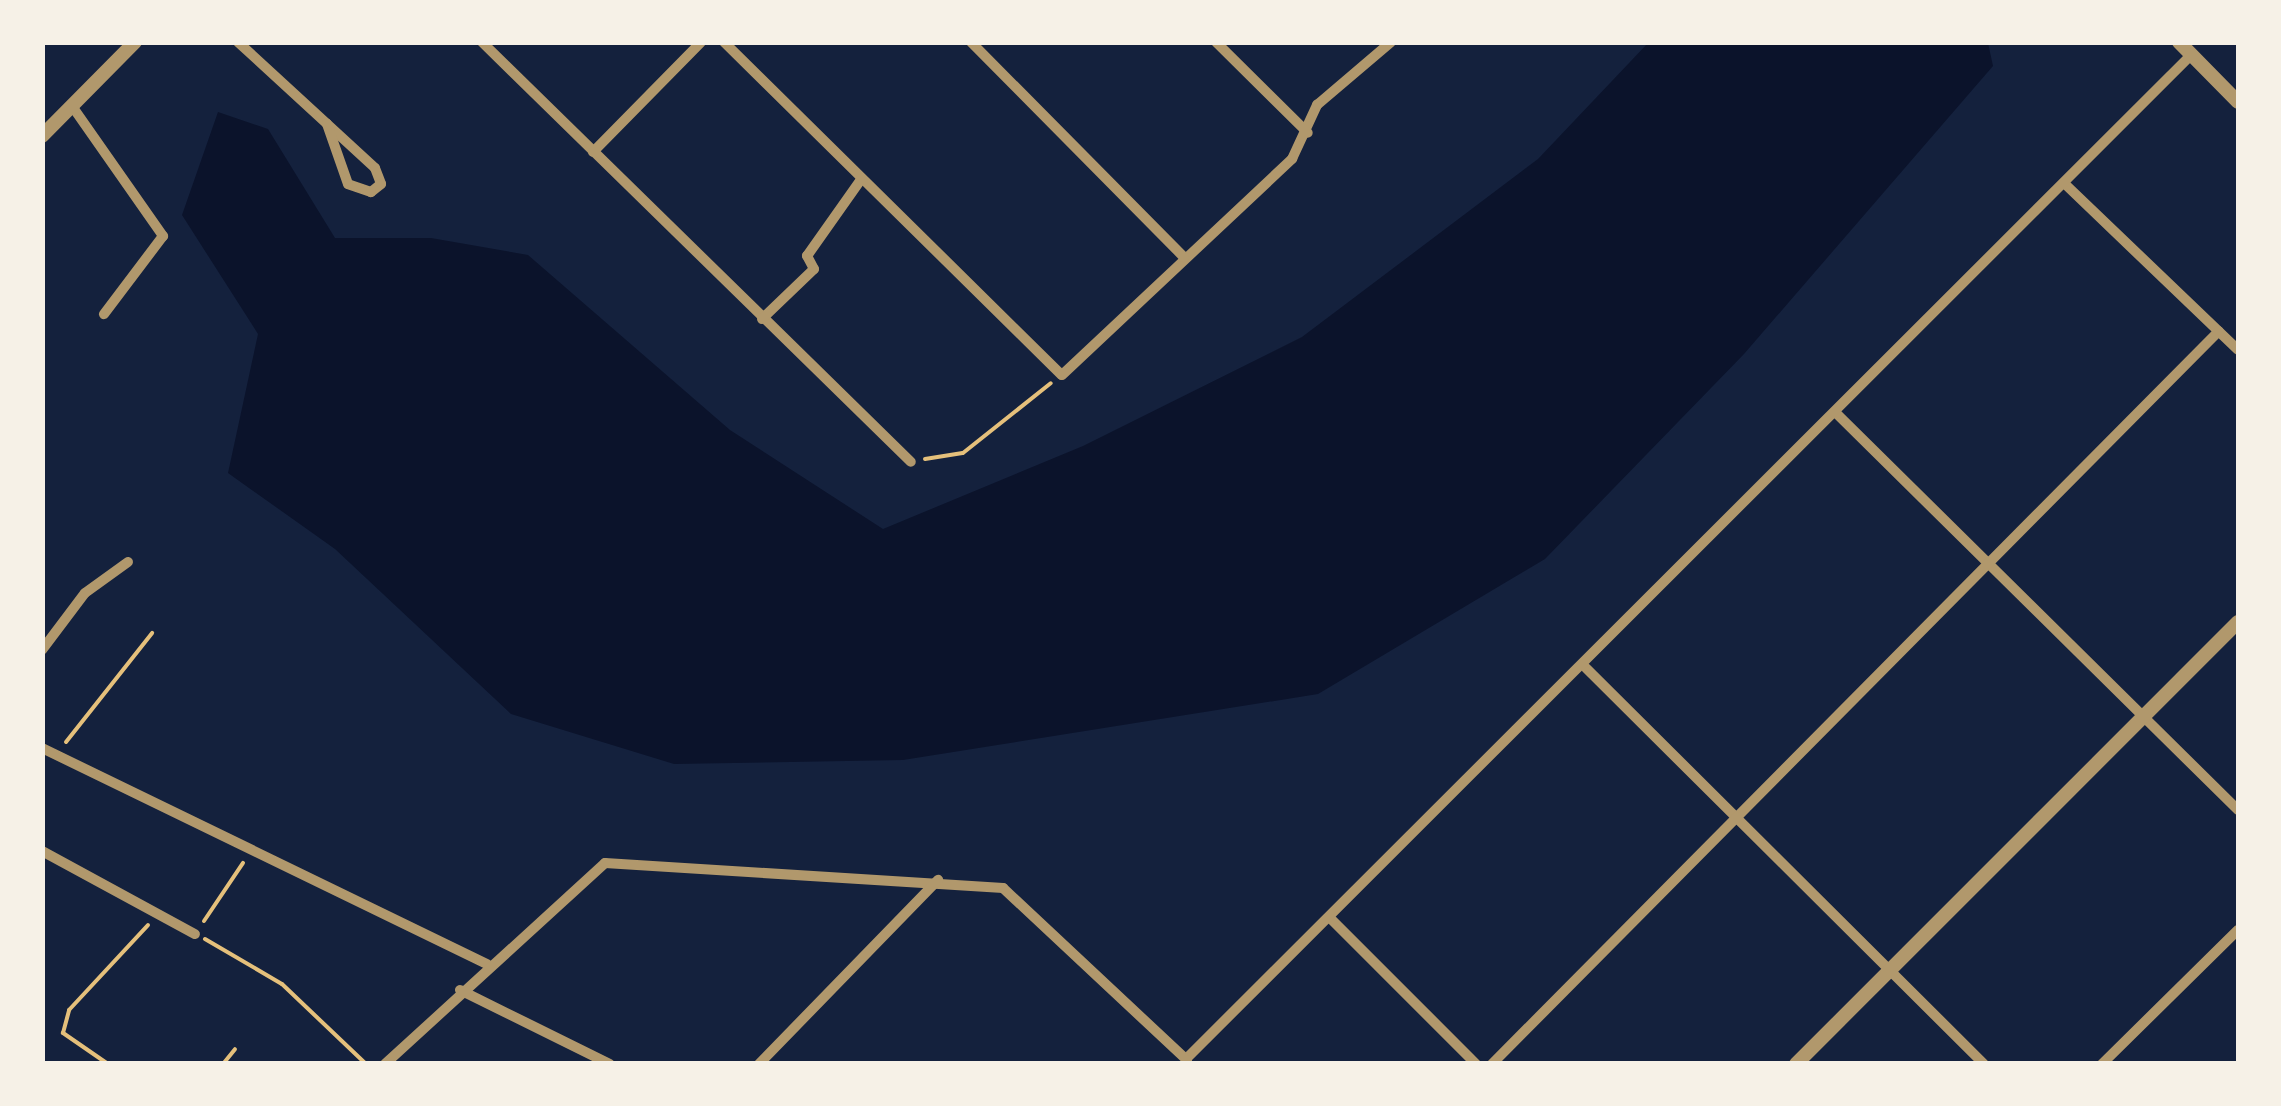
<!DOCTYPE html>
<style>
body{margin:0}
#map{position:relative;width:2281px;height:1106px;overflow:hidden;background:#14213d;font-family:Poppins,sans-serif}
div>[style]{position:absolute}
.water>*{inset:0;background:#0b132b}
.path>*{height:4px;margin:-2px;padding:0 2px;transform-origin:2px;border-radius:2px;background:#e5c07b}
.minor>*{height:10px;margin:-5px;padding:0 5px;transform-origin:5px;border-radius:5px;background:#b1986c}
.tertiary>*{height:14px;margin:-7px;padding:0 7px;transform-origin:7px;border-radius:7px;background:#b1986c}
span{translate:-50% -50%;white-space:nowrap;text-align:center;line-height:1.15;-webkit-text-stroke:8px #f6f1e7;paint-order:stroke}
.frame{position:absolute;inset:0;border:45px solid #f6f1e7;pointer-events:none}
</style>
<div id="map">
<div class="water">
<div style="clip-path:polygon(1648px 43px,1988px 43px,1993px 66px,1744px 354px,1545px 559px,1318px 694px,903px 760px,674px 764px,511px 714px,335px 549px,228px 473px,258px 334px,182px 215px,218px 112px,268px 129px,335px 238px,431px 238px,528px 255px,730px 430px,883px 529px,1083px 446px,1302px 337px,1538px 159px)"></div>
</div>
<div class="path">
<div style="left:925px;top:459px;width:38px;rotate:-9deg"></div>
<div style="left:963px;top:453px;width:112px;rotate:-38.5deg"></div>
<div style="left:66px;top:742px;width:139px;rotate:-51.7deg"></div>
<div style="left:204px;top:921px;width:70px;rotate:-56.1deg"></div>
<div style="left:205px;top:939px;width:89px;rotate:30.3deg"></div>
<div style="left:282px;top:984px;width:116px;rotate:43.6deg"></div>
<div style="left:108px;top:1064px;width:55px;rotate:-145.4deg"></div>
<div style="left:63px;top:1033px;width:24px;rotate:-75deg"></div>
<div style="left:69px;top:1010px;width:116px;rotate:-47.1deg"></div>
<div style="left:223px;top:1064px;width:19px;rotate:-51deg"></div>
</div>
<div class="minor">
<div style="left:238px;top:42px;width:186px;rotate:42.6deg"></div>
<div style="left:375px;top:168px;width:17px;rotate:69deg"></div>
<div style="left:381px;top:184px;width:13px;rotate:141deg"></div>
<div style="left:371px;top:192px;width:24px;rotate:-161deg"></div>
<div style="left:348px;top:184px;width:64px;rotate:-109.3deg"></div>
<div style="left:482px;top:42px;width:600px;rotate:44.39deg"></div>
<div style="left:724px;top:42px;width:474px;rotate:44.6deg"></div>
<div style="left:1062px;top:375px;width:316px;rotate:-43.2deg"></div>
<div style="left:1292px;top:159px;width:60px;rotate:-65.2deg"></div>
<div style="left:1317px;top:105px;width:97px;rotate:-40.4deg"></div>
<div style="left:971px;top:42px;width:303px;rotate:45.3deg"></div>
<div style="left:1216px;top:42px;width:129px;rotate:44.7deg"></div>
<div style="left:72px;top:106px;width:159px;rotate:55deg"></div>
<div style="left:163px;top:236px;width:98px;rotate:127.1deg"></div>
<div style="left:593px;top:152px;width:154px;rotate:-45.5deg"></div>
<div style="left:2066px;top:185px;width:238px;rotate:43.8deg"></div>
<div style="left:762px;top:319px;width:72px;rotate:-43.9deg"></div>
<div style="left:814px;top:269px;width:15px;rotate:-118deg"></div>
<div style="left:807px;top:256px;width:95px;rotate:-54.8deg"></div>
<div style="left:1837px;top:414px;width:564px;rotate:44.64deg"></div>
<div style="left:42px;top:650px;width:71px;rotate:-53deg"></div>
<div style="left:85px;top:593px;width:53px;rotate:-35.8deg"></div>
<div style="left:1586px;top:668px;width:561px;rotate:44.86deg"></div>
<div style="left:42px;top:748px;width:495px;rotate:25.9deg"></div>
<div style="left:42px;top:851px;width:174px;rotate:28.5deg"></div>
<div style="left:1331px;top:919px;width:205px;rotate:45deg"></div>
<div style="left:460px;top:990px;width:167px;rotate:26.3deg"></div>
<div style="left:1186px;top:1059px;width:1421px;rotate:-44.97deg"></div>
<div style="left:385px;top:1064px;width:298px;rotate:-42.4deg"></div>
<div style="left:605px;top:863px;width:399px;rotate:3.6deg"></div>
<div style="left:1003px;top:888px;width:252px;rotate:43.1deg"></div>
<div style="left:759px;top:1064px;width:257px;rotate:-45.8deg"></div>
<div style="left:1492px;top:1064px;width:1032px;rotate:-45.24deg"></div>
<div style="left:2102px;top:1064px;width:191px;rotate:-44.6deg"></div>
</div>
<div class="tertiary">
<div style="left:2179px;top:42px;width:84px;rotate:45.5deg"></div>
<div style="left:42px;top:136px;width:132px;rotate:-45.3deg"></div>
<div style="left:1796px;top:1064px;width:625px;rotate:-45deg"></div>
</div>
<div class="frame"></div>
</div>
